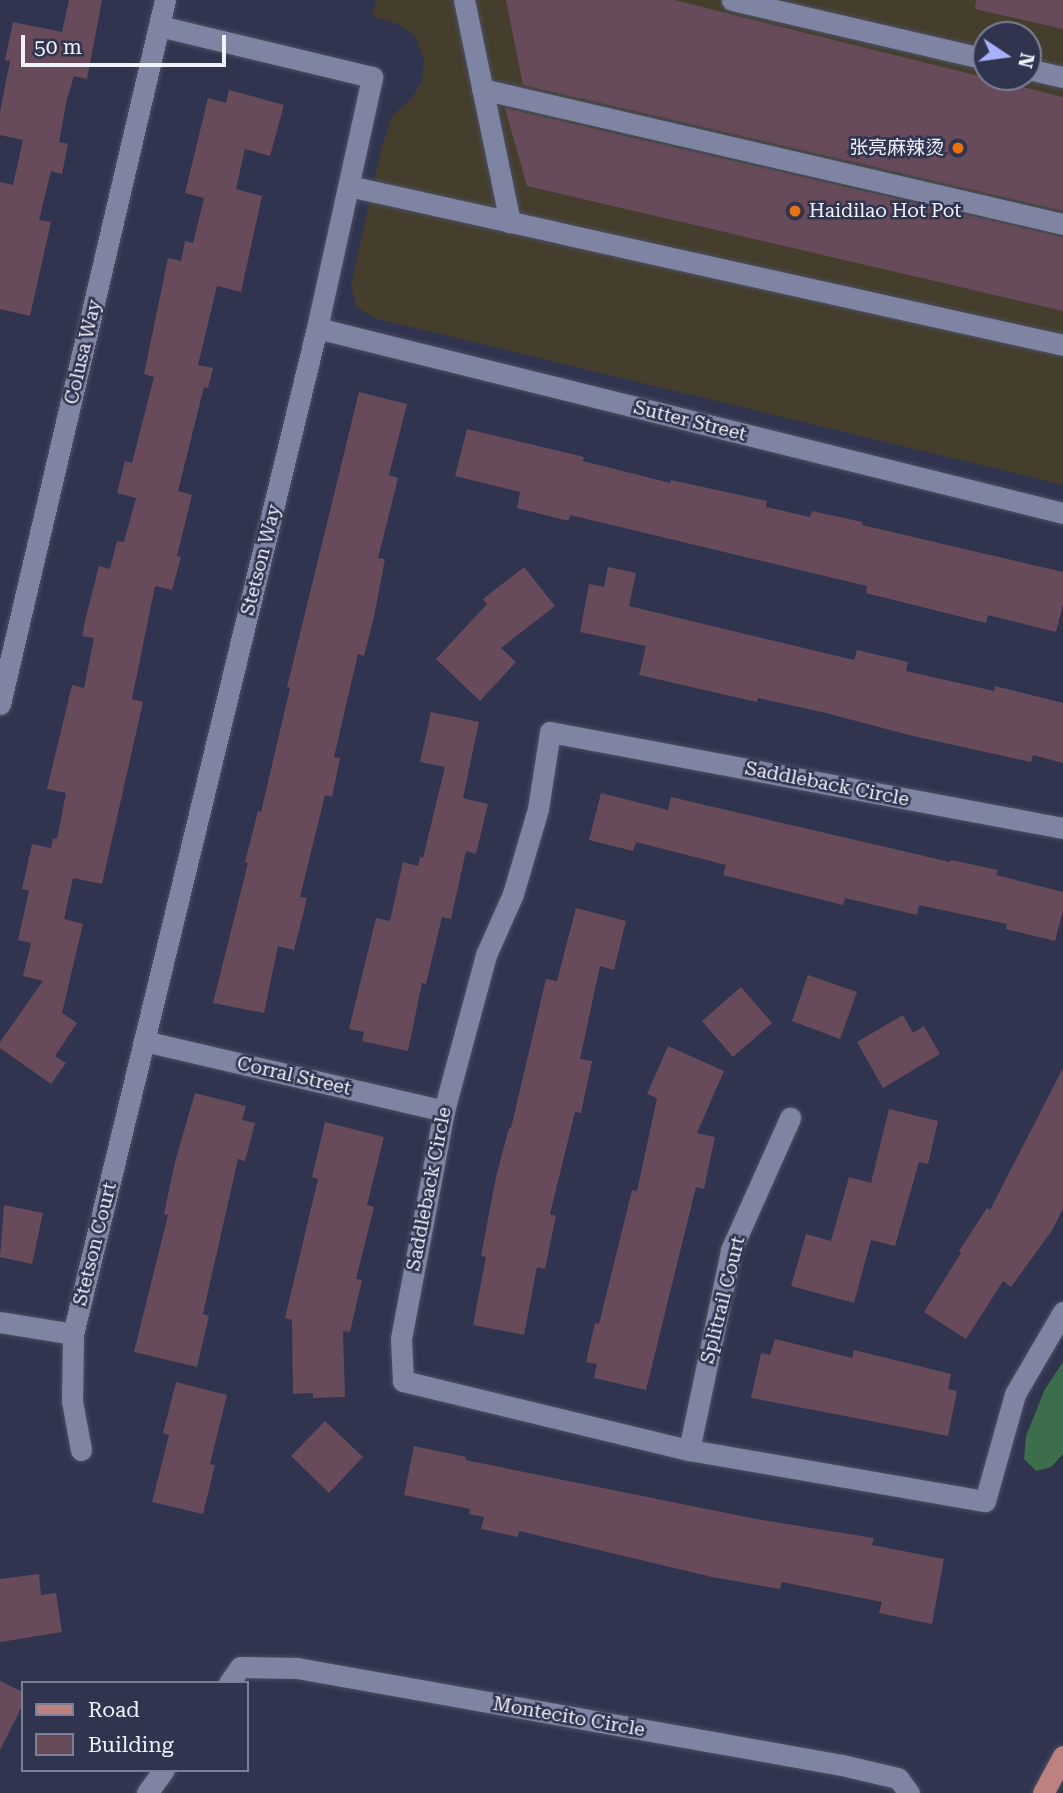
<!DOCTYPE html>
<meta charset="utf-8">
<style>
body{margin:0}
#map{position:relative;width:1063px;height:1793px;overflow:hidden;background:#30344e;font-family:"Roboto Serif","Noto Sans SC",serif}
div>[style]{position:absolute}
.industrial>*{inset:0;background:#453e2c}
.green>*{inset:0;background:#3d6e4b}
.building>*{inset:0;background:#684b5a}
.roads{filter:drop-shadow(0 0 2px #4c4f63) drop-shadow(0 0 2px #4c4f63)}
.minor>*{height:21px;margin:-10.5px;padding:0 10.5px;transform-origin:10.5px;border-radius:10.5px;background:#7e84a2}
.major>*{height:21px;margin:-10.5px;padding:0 10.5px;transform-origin:10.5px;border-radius:10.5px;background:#be8182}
.dots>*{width:19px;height:19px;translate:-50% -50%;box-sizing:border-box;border:4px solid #30344e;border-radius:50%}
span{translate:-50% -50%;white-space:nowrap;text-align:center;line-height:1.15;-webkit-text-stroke:5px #30344e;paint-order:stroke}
.poi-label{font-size:19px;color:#f0f2fc}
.right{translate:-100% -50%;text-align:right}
.left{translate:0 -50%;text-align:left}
.street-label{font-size:19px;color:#f0f2fc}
.legend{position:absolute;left:21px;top:1681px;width:228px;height:91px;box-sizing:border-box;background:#30344e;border:2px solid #7d8094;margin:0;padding:9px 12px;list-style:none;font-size:21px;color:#f0f2fc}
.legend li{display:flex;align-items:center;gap:14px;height:35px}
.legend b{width:35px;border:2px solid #7d8094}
.north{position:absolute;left:972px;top:21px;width:70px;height:70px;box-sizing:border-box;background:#30344e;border:2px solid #7d8094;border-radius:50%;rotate:103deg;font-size:19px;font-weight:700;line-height:28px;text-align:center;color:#f0f2fc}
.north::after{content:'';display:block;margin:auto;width:24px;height:32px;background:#a6b1fc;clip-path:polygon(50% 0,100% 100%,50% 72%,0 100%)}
.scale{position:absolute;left:21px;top:35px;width:205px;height:32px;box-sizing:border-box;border:4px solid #f0f2fc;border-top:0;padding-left:9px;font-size:21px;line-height:24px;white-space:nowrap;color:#f0f2fc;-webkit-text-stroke:5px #30344e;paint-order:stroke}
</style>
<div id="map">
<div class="industrial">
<div style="clip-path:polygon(evenodd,376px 0,1063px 0,1063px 485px,374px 318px,357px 307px,351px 285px,382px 146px,392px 116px,411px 99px,422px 82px,424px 59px,415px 35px,395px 23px,372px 16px,376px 0,986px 35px,1028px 35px,1028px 77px,986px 77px,986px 35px)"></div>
</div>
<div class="green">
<div style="clip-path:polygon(1063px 1362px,1063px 1454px,1051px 1467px,1036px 1471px,1024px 1459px,1026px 1436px,1045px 1389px)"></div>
</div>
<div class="building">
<div style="clip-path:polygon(69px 0,102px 0,87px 79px,74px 76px,67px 99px,59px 142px,68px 144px,62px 174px,51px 171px,39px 220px,51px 222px,30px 316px,0 309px,0 182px,13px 185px,23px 140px,0 135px,0 112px,10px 61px,5px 60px,13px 22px,62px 32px)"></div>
<div style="clip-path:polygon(506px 0,674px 0,1063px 97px,1063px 211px,523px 85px)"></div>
<div style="clip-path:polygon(976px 0,1063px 0,1063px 29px,975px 9px)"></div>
<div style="clip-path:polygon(229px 90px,284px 105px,270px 156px,245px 149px,236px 189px,262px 196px,241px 292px,217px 286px,198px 365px,213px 368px,208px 388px,204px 387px,178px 491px,192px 495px,177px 556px,181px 557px,172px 590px,155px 586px,132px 699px,143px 702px,102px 884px,73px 878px,64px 919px,83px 924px,62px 1013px,77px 1023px,55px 1056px,66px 1063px,51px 1084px,0 1048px,0 1042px,43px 981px,23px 976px,31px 943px,18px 940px,29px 891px,22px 889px,32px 844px,51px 848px,53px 838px,57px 839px,66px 793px,47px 789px,72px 685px,84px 688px,94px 638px,82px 636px,86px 617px,99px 566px,110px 569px,117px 541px,124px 542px,136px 498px,117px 493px,125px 461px,132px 463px,154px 377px,144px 374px,168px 258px,181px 261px,185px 241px,193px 243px,204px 198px,185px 193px,208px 98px,226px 103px)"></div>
<div style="clip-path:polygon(505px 108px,1063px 237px,1063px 311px,527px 186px)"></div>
<div style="clip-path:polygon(359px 392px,407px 404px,389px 475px,398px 478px,378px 558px,385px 559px,374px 617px,364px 656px,358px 654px,334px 757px,340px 758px,332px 797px,325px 795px,300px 897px,307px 898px,294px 950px,278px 946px,264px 1013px,213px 1003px,248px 863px,245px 862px,258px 811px,261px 812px,290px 688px,287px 687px)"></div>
<div style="clip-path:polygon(467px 429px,584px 457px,583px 461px,670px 483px,671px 480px,767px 501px,766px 507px,810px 517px,812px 511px,862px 522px,862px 525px,1063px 572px,1063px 604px,1056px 632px,988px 615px,986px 623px,866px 593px,867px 586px,570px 515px,569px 521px,517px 508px,520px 492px,455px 476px)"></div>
<div style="clip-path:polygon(524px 567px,555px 606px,501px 648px,516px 662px,480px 701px,436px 659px,487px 604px,483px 599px)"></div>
<div style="clip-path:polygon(608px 567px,636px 573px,629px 606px,854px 660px,857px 650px,908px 662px,906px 671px,994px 691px,995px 686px,1063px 703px,1063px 763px,1033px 755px,1031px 762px,913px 736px,826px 713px,758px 698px,757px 702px,639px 675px,646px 646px,580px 632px,589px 584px,604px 587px)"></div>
<div style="clip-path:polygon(431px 712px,479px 722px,463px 798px,488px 804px,476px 854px,466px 851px,451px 919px,442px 917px,426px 984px,422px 983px,408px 1051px,362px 1041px,364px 1032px,349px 1029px,376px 918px,390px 921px,403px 862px,418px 866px,420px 857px,423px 858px,445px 767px,420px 762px)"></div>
<div style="clip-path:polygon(601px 793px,668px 810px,671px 797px,950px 862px,951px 860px,998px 870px,996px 875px,1063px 892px,1063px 910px,1055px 941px,1006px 929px,1007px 924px,919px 905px,917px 915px,845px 898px,843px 905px,723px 875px,726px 865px,636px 842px,633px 851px,589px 840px)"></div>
<div style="clip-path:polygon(576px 908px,626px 921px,614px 970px,600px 966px,580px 1059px,592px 1061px,581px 1113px,575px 1112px,550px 1214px,556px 1216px,545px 1269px,537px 1267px,524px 1335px,473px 1325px,486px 1257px,481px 1256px,496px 1177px,509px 1128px,511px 1128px,546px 979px,557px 981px)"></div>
<div style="clip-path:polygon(808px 975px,857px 992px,840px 1039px,792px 1021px)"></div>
<div style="clip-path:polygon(741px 987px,772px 1023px,733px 1057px,702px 1021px)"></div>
<div style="clip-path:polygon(903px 1015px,913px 1033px,924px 1026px,940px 1054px,883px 1088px,857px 1042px)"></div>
<div style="clip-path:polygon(668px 1046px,724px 1071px,697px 1133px,715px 1137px,704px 1189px,696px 1187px,646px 1390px,594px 1378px,597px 1364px,586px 1362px,595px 1323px,599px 1324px,632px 1190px,637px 1191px,657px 1098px,647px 1094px)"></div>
<div style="clip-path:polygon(1063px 1068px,1063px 1208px,1053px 1229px,1011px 1287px,1003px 1281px,966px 1339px,924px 1312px,961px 1253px,959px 1251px,987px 1208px,990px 1210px)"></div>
<div style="clip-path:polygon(195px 1093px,246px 1106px,242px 1120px,255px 1123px,245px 1161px,238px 1159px,203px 1314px,209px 1316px,197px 1367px,134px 1352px,168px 1215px,164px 1214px,175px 1162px)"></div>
<div style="clip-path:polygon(889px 1109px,938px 1121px,928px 1164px,919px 1162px,895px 1246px,871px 1240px,854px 1303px,791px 1286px,806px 1234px,831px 1241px,849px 1177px,871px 1183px)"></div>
<div style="clip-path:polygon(325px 1122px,384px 1137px,367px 1205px,374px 1207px,356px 1279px,362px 1280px,350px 1332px,343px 1331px,345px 1397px,313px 1398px,313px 1393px,293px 1394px,292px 1320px,285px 1318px,318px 1179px,312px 1177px)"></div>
<div style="clip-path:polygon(4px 1205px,43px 1213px,32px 1264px,0 1257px)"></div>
<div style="clip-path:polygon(775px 1339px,852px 1358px,854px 1350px,951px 1374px,948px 1389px,957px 1391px,948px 1436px,751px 1398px,761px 1353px,770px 1355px)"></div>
<div style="clip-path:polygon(176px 1382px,227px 1395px,210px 1464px,215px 1465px,203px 1514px,152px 1502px,169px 1435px,163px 1433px)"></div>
<div style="clip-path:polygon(325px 1421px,363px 1457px,329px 1493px,291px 1456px)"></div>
<div style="clip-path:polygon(414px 1446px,466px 1457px,465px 1460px,756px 1519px,874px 1538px,872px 1545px,944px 1559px,932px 1624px,879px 1613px,882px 1602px,782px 1582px,780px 1589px,712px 1577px,519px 1531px,518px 1537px,481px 1529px,484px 1517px,469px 1514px,470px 1509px,404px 1495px)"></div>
<div style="clip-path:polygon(39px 1574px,41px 1595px,56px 1593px,62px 1632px,0 1642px,0 1579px)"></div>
<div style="clip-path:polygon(0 1681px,23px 1692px,23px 1704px,0 1750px)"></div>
</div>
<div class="roads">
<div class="minor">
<div style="left:464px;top:0;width:227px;rotate:78.3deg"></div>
<div style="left:732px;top:0;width:261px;rotate:13.1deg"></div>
<div style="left:1028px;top:69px;width:36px;rotate:13deg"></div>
<div style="left:482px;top:89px;width:596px;rotate:13.08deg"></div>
<div style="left:349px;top:186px;width:731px;rotate:12.55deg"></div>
<div style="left:317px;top:328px;width:769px;rotate:13.93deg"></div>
<div style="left:0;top:704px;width:723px;rotate:-76.81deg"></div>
<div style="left:1063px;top:828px;width:522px;rotate:-169.4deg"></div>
<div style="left:550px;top:732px;width:78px;rotate:98.9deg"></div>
<div style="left:538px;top:809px;width:89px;rotate:106.4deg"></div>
<div style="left:513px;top:894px;width:67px;rotate:113.9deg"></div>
<div style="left:486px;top:955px;width:162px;rotate:105.1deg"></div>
<div style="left:444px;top:1111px;width:232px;rotate:100.7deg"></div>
<div style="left:401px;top:1339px;width:42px;rotate:87.3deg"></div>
<div style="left:403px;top:1381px;width:294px;rotate:13.6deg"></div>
<div style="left:689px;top:1450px;width:300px;rotate:9.8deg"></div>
<div style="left:985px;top:1501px;width:111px;rotate:-74.3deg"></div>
<div style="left:1015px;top:1394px;width:95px;rotate:-59.7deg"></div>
<div style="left:144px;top:1041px;width:308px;rotate:13.1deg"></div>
<div style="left:0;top:1322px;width:74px;rotate:9.3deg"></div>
<div style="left:81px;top:1450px;width:50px;rotate:-100.4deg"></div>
<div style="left:72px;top:1401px;width:67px;rotate:-89.1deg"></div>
<div style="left:73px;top:1334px;width:1035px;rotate:-76.37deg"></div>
<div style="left:317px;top:328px;width:257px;rotate:-77.6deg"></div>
<div style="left:372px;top:77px;width:219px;rotate:-166.5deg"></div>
<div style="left:689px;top:1450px;width:204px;rotate:-78.1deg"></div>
<div style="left:731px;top:1250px;width:145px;rotate:-65.9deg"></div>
<div style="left:229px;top:1683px;width:19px;rotate:-55deg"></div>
<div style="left:240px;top:1667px;width:57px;rotate:1deg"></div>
<div style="left:297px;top:1668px;width:554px;rotate:10.09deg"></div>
<div style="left:842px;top:1765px;width:57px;rotate:13.1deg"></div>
<div style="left:898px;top:1778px;width:19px;rotate:54deg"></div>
<div style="left:147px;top:1793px;width:29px;rotate:-54deg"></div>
</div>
<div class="major">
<div style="left:1043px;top:1793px;width:42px;rotate:-61.6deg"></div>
</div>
</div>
<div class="dots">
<div style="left:958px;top:148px;background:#e8710a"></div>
<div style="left:795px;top:211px;background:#e8710a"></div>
</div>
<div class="poi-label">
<span class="right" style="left:944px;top:148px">张亮麻辣烫</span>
<span class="left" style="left:809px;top:211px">Haidilao Hot Pot</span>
</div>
<div class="street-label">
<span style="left:83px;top:352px;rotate:-77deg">Colusa Way</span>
<span style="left:690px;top:421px;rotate:14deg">Sutter Street</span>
<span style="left:261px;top:560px;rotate:-76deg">Stetson Way</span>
<span style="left:827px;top:784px;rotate:11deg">Saddleback Circle</span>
<span style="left:294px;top:1076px;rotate:13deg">Corral Street</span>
<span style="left:429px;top:1189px;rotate:-79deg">Saddleback Circle</span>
<span style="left:95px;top:1244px;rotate:-76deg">Stetson Court</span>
<span style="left:723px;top:1300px;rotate:-76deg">Splitrail Court</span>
<span style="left:569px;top:1717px;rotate:10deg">Montecito Circle</span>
</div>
<ul class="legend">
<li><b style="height:9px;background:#be8182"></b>Road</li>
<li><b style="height:19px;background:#684b5a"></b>Building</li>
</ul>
<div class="north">N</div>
<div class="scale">50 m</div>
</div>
